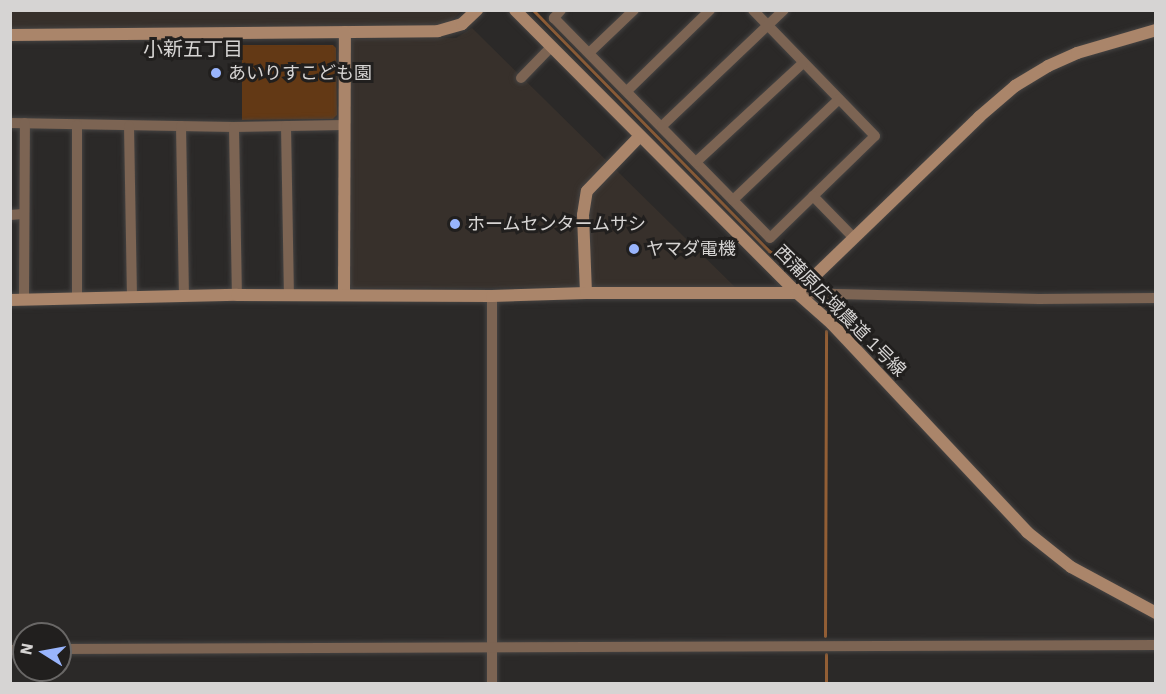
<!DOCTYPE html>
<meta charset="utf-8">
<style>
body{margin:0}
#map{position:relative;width:1166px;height:694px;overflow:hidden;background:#2b2928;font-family:"IBM Plex Sans","Noto Sans JP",sans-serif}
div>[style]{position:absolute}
.built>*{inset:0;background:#37302b}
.green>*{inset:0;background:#633915}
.stream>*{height:3px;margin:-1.5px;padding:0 1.5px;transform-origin:1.5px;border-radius:1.5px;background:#925e35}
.roads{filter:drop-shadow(0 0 2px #464443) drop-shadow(0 0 2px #464443)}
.street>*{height:10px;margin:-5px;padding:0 5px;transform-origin:5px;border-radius:5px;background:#7c6453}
.secondary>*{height:12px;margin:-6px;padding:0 6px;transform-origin:6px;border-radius:6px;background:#aa856a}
.dots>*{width:16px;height:16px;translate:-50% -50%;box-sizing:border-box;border:3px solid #211f1e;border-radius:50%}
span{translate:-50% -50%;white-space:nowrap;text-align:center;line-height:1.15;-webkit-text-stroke:6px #211f1e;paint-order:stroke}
.poi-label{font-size:18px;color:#d6d4d3}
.left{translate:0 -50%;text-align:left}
.street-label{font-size:18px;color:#d6d4d3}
.neighbourhood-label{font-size:20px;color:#d6d4d3}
.frame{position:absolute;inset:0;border:12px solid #d6d4d3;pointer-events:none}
.north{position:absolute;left:12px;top:622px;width:60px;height:60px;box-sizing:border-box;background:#211f1e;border:2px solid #696766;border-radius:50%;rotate:281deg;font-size:16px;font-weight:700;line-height:24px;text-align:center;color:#d6d4d3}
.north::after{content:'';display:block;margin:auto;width:21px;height:27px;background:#99b5fd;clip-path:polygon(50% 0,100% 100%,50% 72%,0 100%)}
</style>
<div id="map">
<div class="built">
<div style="clip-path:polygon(10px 11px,462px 11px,449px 22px,428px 27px,11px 30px)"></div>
<div style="clip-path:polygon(472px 28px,735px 287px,350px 288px,350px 39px,456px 38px)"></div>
</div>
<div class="green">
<div style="clip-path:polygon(242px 45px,333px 45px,336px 48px,337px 115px,333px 119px,242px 120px)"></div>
</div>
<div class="stream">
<div style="left:533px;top:10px;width:337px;rotate:45.6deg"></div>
<div style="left:769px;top:251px;width:31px;rotate:32deg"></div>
<div style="left:818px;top:286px;width:6px;rotate:39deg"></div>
<div style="left:824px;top:300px;width:6px;rotate:81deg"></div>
<div style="left:825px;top:636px;width:305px;rotate:-89.8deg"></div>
<div style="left:826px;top:684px;width:30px;rotate:-90deg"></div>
</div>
<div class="roads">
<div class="street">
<div style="left:561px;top:10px;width:11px;rotate:131deg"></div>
<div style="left:554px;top:18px;width:308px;rotate:45.5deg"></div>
<div style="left:770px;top:238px;width:146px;rotate:-44.2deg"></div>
<div style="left:875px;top:136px;width:175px;rotate:-134.1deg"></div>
<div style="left:589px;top:53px;width:62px;rotate:-43.7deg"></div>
<div style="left:521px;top:78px;width:43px;rotate:-45.9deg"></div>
<div style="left:627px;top:91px;width:116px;rotate:-44.3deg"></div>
<div style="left:10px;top:123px;width:224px;rotate:1deg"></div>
<div style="left:234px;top:127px;width:109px;rotate:-1.1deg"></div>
<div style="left:129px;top:126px;width:172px;rotate:89deg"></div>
<div style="left:181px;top:126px;width:170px;rotate:89deg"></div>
<div style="left:286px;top:126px;width:169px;rotate:89deg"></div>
<div style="left:662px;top:126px;width:168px;rotate:-43.6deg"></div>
<div style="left:234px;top:127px;width:168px;rotate:89deg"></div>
<div style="left:696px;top:162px;width:146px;rotate:-42.8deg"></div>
<div style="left:813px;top:196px;width:59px;rotate:45.7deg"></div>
<div style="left:733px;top:200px;width:146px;rotate:-43.6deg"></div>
<div style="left:10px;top:215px;width:13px;rotate:-4deg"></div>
<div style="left:797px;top:293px;width:242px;rotate:1.4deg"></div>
<div style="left:1039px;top:299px;width:117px;rotate:-0.5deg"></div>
<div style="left:492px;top:296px;width:388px;rotate:90deg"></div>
<div style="left:77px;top:299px;width:174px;rotate:-90deg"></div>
<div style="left:24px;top:300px;width:177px;rotate:-89.7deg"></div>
<div style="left:60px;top:649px;width:1096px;rotate:-0.21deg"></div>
<div style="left:10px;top:650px;width:14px"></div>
</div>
<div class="secondary">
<div style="left:515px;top:10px;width:400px;rotate:45.1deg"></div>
<div style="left:797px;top:293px;width:47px;rotate:41.5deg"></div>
<div style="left:832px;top:324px;width:285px;rotate:46.8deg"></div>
<div style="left:1027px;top:532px;width:56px;rotate:38.5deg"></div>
<div style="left:1071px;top:567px;width:97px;rotate:28.4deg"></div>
<div style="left:10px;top:35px;width:428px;rotate:-0.5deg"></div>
<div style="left:438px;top:31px;width:25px;rotate:-16deg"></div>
<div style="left:462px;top:24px;width:21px;rotate:-43deg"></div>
<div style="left:586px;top:293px;width:78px;rotate:-92.2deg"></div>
<div style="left:583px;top:215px;width:24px;rotate:-81deg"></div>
<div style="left:587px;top:191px;width:76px;rotate:-46.1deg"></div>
<div style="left:344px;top:295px;width:263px;rotate:-89.8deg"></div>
<div style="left:10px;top:300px;width:227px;rotate:-1.3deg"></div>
<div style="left:237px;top:295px;width:255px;rotate:0.2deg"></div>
<div style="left:492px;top:296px;width:94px;rotate:-1.8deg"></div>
<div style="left:586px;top:293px;width:211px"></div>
<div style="left:797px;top:293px;width:253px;rotate:-44deg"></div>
<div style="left:979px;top:117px;width:48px;rotate:-40.7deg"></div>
<div style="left:1015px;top:86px;width:39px;rotate:-31deg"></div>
<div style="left:1048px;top:66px;width:32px;rotate:-24deg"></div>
<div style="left:1077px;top:53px;width:82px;rotate:-16.2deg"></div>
</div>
</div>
<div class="dots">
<div style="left:216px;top:73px;background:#99b5fd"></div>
<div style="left:455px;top:224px;background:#99b5fd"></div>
<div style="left:634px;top:249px;background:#99b5fd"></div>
</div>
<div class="poi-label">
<span class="left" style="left:228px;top:73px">あいりすこども園</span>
<span class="left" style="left:467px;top:224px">ホームセンタームサシ</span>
<span class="left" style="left:646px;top:249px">ヤマダ電機</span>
</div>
<div class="street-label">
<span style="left:840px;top:311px;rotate:45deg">西蒲原広域農道 1号線</span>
</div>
<div class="neighbourhood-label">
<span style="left:193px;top:48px">小新五丁目</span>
</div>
<div class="frame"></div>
<div class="north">N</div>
</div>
